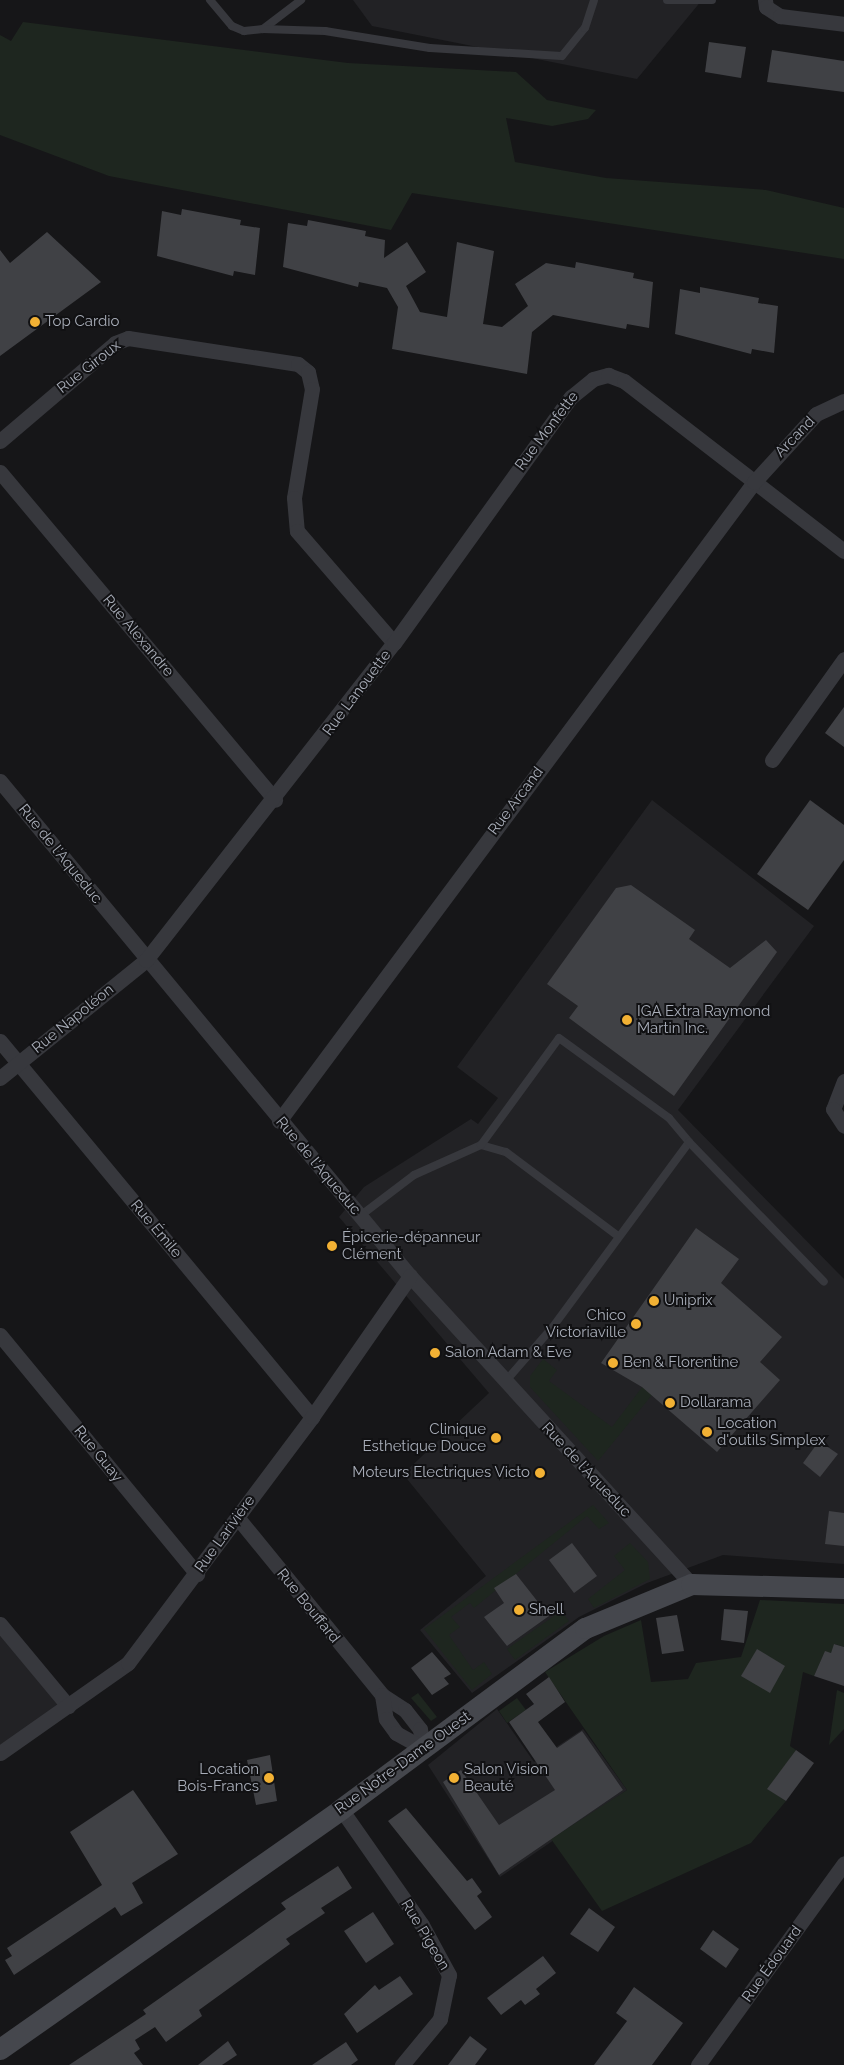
<!DOCTYPE html>
<meta charset="utf-8">
<style>
body{margin:0}
#map{position:relative;width:844px;height:2065px;overflow:hidden;background:#161618;font-family:Raleway,sans-serif}
div>[style]{position:absolute}
.built>*{inset:0;background:#222225}
.green>*{inset:0;background:#1e261f}
.building>*{inset:0;background:#404145}
.lane>*{height:8px;margin:-4px;padding:0 4px;transform-origin:4px;border-radius:4px;background:#37383d}
.street>*{height:15px;margin:-7.5px;padding:0 7.5px;transform-origin:7.5px;border-radius:7.5px;background:#37383d}
.secondary>*{height:21px;margin:-10.5px;padding:0 10.5px;transform-origin:10.5px;border-radius:10.5px;background:#45474d}
.dots>*{width:14px;height:14px;translate:-50% -50%;box-sizing:border-box;border:2px solid #111113;border-radius:50%}
span{translate:-50% -50%;white-space:nowrap;text-align:center;line-height:1.15;-webkit-text-stroke:4px #111113;paint-order:stroke}
.poi-label{font-size:15px;color:#a8adb8}
.left{translate:0 -50%;text-align:left}
.right{translate:-100% -50%;text-align:right}
.street-label{font-size:15px;color:#a8adb8}
</style>
<div id="map">
<div class="built">
<div style="clip-path:polygon(353px 0,702px 0,637px 79px,372px 26px)"></div>
<div style="clip-path:polygon(652px 800px,814px 926px,678px 1110px,844px 1279px,844px 1564px,723px 1555px,647px 1583px,579px 1617px,472px 1693px,420px 1630px,486px 1576px,403px 1474px,489px 1393px,339px 1217px,364px 1187px,471px 1119px,478px 1124px,498px 1098px,457px 1067px)"></div>
<div style="clip-path:polygon(0 1624px,68px 1706px,0 1753px)"></div>
<div style="clip-path:polygon(497px 1709px,534px 1762px,583px 1729px,627px 1790px,500px 1877px,428px 1765px)"></div>
</div>
<div class="green">
<div style="clip-path:polygon(23px 22px,348px 63px,516px 72px,547px 100px,596px 110px,588px 119px,552px 126px,506px 118px,515px 162px,606px 178px,766px 190px,844px 208px,844px 259px,412px 193px,391px 230px,109px 176px,0 135px,0 35px,11px 41px)"></div>
<div style="clip-path:polygon(720px 1284px,652px 1395px,598px 1461px,530px 1387px,530px 1376px,543px 1359px,557px 1370px,549px 1381px,612px 1427px)"></div>
<div style="clip-path:polygon(593px 1505px,609px 1523px,599px 1529px,587px 1516px,474px 1608px,470px 1603px,451px 1617px,460px 1627px,449px 1635px,473px 1670px,484px 1662px,492px 1674px,472px 1690px,424px 1629px)"></div>
<div style="clip-path:polygon(630px 1543px,648px 1562px,650px 1579px,594px 1608px,588px 1599px,625px 1570px,614px 1556px)"></div>
<div style="clip-path:polygon(760px 1600px,844px 1604px,844px 1647px,835px 1644px,831px 1653px,825px 1652px,814px 1676px,803px 1672px,790px 1746px,796px 1750px,768px 1789px,786px 1801px,751px 1843px,602px 1911px,551px 1839px,627px 1790px,545px 1672px,604px 1636px,641px 1620px,651px 1682px,688px 1679px,696px 1663px,741px 1657px)"></div>
<div style="clip-path:polygon(561px 1611px,569px 1621px,515px 1660px,507px 1649px)"></div>
<div style="clip-path:polygon(837px 1690px,844px 1693px,844px 1729px,829px 1745px)"></div>
<div style="clip-path:polygon(418px 1693px,437px 1717px,431px 1721px,411px 1698px)"></div>
<div style="clip-path:polygon(517px 1698px,526px 1710px,507px 1723px,499px 1711px)"></div>
</div>
<div class="building">
<div style="clip-path:polygon(709px 42px,746px 47px,741px 78px,705px 72px)"></div>
<div style="clip-path:polygon(772px 50px,844px 61px,844px 92px,767px 82px)"></div>
<div style="clip-path:polygon(182px 209px,241px 220px,240px 225px,260px 228px,255px 275px,234px 271px,233px 276px,157px 256px,162px 211px,181px 215px)"></div>
<div style="clip-path:polygon(308px 220px,366px 231px,365px 236px,385px 240px,384px 258px,407px 242px,426px 272px,406px 286px,420px 312px,447px 317px,457px 242px,494px 251px,483px 324px,502px 327px,528px 306px,515px 284px,546px 263px,575px 268px,576px 262px,634px 273px,633px 278px,653px 282px,649px 328px,627px 324px,626px 329px,553px 315px,532px 332px,527px 374px,392px 349px,398px 307px,387px 288px,359px 282px,358px 287px,283px 267px,288px 223px,307px 226px)"></div>
<div style="clip-path:polygon(47px 232px,101px 282px,0 356px,0 250px,10px 263px)"></div>
<div style="clip-path:polygon(700px 287px,759px 298px,758px 303px,778px 306px,774px 353px,752px 349px,751px 354px,675px 334px,680px 289px,700px 293px)"></div>
<div style="clip-path:polygon(844px 707px,844px 747px,825px 733px)"></div>
<div style="clip-path:polygon(810px 800px,844px 825px,844px 860px,808px 910px,757px 874px)"></div>
<div style="clip-path:polygon(631px 885px,695px 930px,689px 939px,730px 968px,766px 940px,777px 952px,674px 1096px,569px 1018px,578px 1006px,547px 984px,616px 888px)"></div>
<div style="clip-path:polygon(696px 1228px,739px 1259px,721px 1283px,782px 1337px,760px 1362px,780px 1380px,717px 1452px,642px 1387px,601px 1363px)"></div>
<div style="clip-path:polygon(819px 1441px,838px 1454px,820px 1477px,803px 1463px)"></div>
<div style="clip-path:polygon(829px 1511px,844px 1513px,844px 1546px,825px 1544px)"></div>
<div style="clip-path:polygon(572px 1543px,597px 1576px,574px 1593px,549px 1560px)"></div>
<div style="clip-path:polygon(516px 1574px,549px 1616px,507px 1646px,484px 1617px,504px 1603px,494px 1588px)"></div>
<div style="clip-path:polygon(724px 1609px,748px 1611px,744px 1643px,721px 1640px)"></div>
<div style="clip-path:polygon(677px 1615px,684px 1651px,662px 1654px,656px 1618px)"></div>
<div style="clip-path:polygon(834px 1644px,844px 1647px,844px 1686px,814px 1676px,825px 1651px,831px 1653px)"></div>
<div style="clip-path:polygon(757px 1649px,785px 1666px,770px 1693px,741px 1676px)"></div>
<div style="clip-path:polygon(432px 1652px,451px 1674px,444px 1678px,449px 1684px,432px 1695px,411px 1668px)"></div>
<div style="clip-path:polygon(549px 1677px,565px 1702px,538px 1722px,557px 1748px,582px 1731px,623px 1790px,499px 1875px,443px 1782px,461px 1770px,499px 1825px,555px 1790px,509px 1722px,534px 1704px,526px 1694px)"></div>
<div style="clip-path:polygon(796px 1750px,814px 1763px,786px 1801px,767px 1789px)"></div>
<div style="clip-path:polygon(270px 1755px,277px 1801px,256px 1805px,247px 1760px)"></div>
<div style="clip-path:polygon(133px 1790px,178px 1854px,132px 1883px,143px 1903px,121px 1916px,115px 1907px,14px 1975px,5px 1960px,12px 1956px,7px 1948px,102px 1885px,70px 1832px)"></div>
<div style="clip-path:polygon(406px 1808px,467px 1881px,472px 1878px,482px 1892px,477px 1896px,492px 1917px,475px 1930px,388px 1821px)"></div>
<div style="clip-path:polygon(338px 1866px,352px 1888px,321px 1908px,325px 1913px,286px 1939px,290px 1944px,199px 2010px,202px 2016px,166px 2042px,155px 2027px,135px 2040px,140px 2049px,134px 2053px,143px 2065px,69px 2065px,146px 2014px,143px 2010px,286px 1909px,281px 1903px)"></div>
<div style="clip-path:polygon(589px 1908px,615px 1927px,598px 1952px,570px 1934px)"></div>
<div style="clip-path:polygon(373px 1912px,394px 1944px,366px 1963px,344px 1931px)"></div>
<div style="clip-path:polygon(713px 1930px,739px 1949px,726px 1968px,700px 1949px)"></div>
<div style="clip-path:polygon(543px 1956px,556px 1973px,536px 1989px,540px 1994px,525px 2005px,521px 2000px,501px 2015px,487px 1998px)"></div>
<div style="clip-path:polygon(400px 1976px,413px 1994px,357px 2033px,344px 2014px,375px 1985px,379px 1990px)"></div>
<div style="clip-path:polygon(634px 1987px,683px 2023px,652px 2065px,594px 2065px,627px 2021px,616px 2013px)"></div>
<div style="clip-path:polygon(470px 2036px,487px 2049px,475px 2065px,448px 2065px)"></div>
<div style="clip-path:polygon(228px 2041px,237px 2055px,222px 2065px,198px 2065px)"></div>
<div style="clip-path:polygon(346px 2042px,358px 2060px,351px 2065px,312px 2065px)"></div>
</div>
<div class="lane">
<div style="left:210px;top:0;width:34px;rotate:50deg"></div>
<div style="left:232px;top:26px;width:13px;rotate:23deg"></div>
<div style="left:244px;top:31px;width:19px;rotate:-6deg"></div>
<div style="left:263px;top:29px;width:48px;rotate:-37.3deg"></div>
<div style="left:667px;top:0;width:45px"></div>
<div style="left:263px;top:29px;width:62px;rotate:1.8deg"></div>
<div style="left:325px;top:31px;width:106px;rotate:9.2deg"></div>
<div style="left:430px;top:48px;width:132px;rotate:3.5deg"></div>
<div style="left:562px;top:56px;width:36px;rotate:-51deg"></div>
<div style="left:585px;top:28px;width:29px;rotate:-72deg"></div>
<div style="left:481px;top:1145px;width:26px;rotate:16deg"></div>
<div style="left:506px;top:1152px;width:140px;rotate:36.9deg"></div>
<div style="left:360px;top:1216px;width:68px;rotate:-37.2deg"></div>
<div style="left:414px;top:1175px;width:73px;rotate:-24.1deg"></div>
<div style="left:481px;top:1145px;width:132px;rotate:-53.9deg"></div>
<div style="left:559px;top:1038px;width:136px;rotate:36deg"></div>
<div style="left:669px;top:1118px;width:31px;rotate:50deg"></div>
<div style="left:504px;top:1383px;width:73px;rotate:-48.9deg"></div>
<div style="left:552px;top:1328px;width:231px;rotate:-53.6deg"></div>
<div style="left:689px;top:1142px;width:194px;rotate:46deg"></div>
</div>
<div class="street">
<div style="left:765px;top:0;width:7px;rotate:82deg"></div>
<div style="left:766px;top:7px;width:17px;rotate:33deg"></div>
<div style="left:780px;top:16px;width:64px;rotate:7.1deg"></div>
<div style="left:0;top:441px;width:151px;rotate:-40.4deg"></div>
<div style="left:115px;top:343px;width:14px;rotate:-21deg"></div>
<div style="left:128px;top:338px;width:172px;rotate:8.7deg"></div>
<div style="left:298px;top:364px;width:13px;rotate:39deg"></div>
<div style="left:308px;top:372px;width:17px;rotate:77deg"></div>
<div style="left:312px;top:389px;width:110px;rotate:99.4deg"></div>
<div style="left:294px;top:498px;width:33px;rotate:85deg"></div>
<div style="left:297px;top:531px;width:148px;rotate:49.1deg"></div>
<div style="left:0;top:472px;width:428px;rotate:50deg"></div>
<div style="left:772px;top:760px;width:124px;rotate:-54.5deg"></div>
<div style="left:0;top:781px;width:643px;rotate:50.37deg"></div>
<div style="left:410px;top:1276px;width:417px;rotate:47.6deg"></div>
<div style="left:0;top:1041px;width:489px;rotate:50.3deg"></div>
<div style="left:0;top:1078px;width:188px;rotate:-38.9deg"></div>
<div style="left:146px;top:960px;width:402px;rotate:-52deg"></div>
<div style="left:394px;top:643px;width:303px;rotate:-54.3deg"></div>
<div style="left:571px;top:397px;width:28px;rotate:-39deg"></div>
<div style="left:593px;top:379px;width:16px;rotate:-15deg"></div>
<div style="left:608px;top:375px;width:17px;rotate:21deg"></div>
<div style="left:624px;top:381px;width:278px;rotate:37.7deg"></div>
<div style="left:844px;top:1081px;width:30px;rotate:111deg"></div>
<div style="left:833px;top:1109px;width:20px;rotate:57deg"></div>
<div style="left:279px;top:1121px;width:796px;rotate:-53.37deg"></div>
<div style="left:754px;top:482px;width:92px;rotate:-47.6deg"></div>
<div style="left:816px;top:414px;width:31px;rotate:-25deg"></div>
<div style="left:0;top:1335px;width:310px;rotate:50.5deg"></div>
<div style="left:237px;top:1517px;width:230px;rotate:50.8deg"></div>
<div style="left:382px;top:1695px;width:27px;rotate:33deg"></div>
<div style="left:405px;top:1710px;width:24px;rotate:52deg"></div>
<div style="left:420px;top:1729px;width:19px;rotate:81deg"></div>
<div style="left:0;top:1624px;width:107px;rotate:50.3deg"></div>
<div style="left:382px;top:1695px;width:24px;rotate:81deg"></div>
<div style="left:386px;top:1719px;width:17px;rotate:54deg"></div>
<div style="left:396px;top:1733px;width:31px;rotate:29deg"></div>
<div style="left:0;top:1753px;width:156px;rotate:-35.1deg"></div>
<div style="left:128px;top:1663px;width:307px;rotate:-53.2deg"></div>
<div style="left:312px;top:1417px;width:172px;rotate:-55.2deg"></div>
<div style="left:341px;top:1809px;width:141px;rotate:55.1deg"></div>
<div style="left:422px;top:1925px;width:57px;rotate:61.6deg"></div>
<div style="left:449px;top:1975px;width:45px;rotate:101.6deg"></div>
<div style="left:440px;top:2019px;width:60px;rotate:129.6deg"></div>
<div style="left:698px;top:2065px;width:249px;rotate:-54.1deg"></div>
</div>
<div class="secondary">
<div style="left:0;top:2049px;width:417px;rotate:-35.1deg"></div>
<div style="left:341px;top:1809px;width:304px;rotate:-36.6deg"></div>
<div style="left:585px;top:1628px;width:115px;rotate:-22.5deg"></div>
<div style="left:691px;top:1584px;width:153px;rotate:1.5deg"></div>
</div>
<div class="dots">
<div style="left:35px;top:322px;background:#f2b134"></div>
<div style="left:627px;top:1020px;background:#f2b134"></div>
<div style="left:332px;top:1246px;background:#f2b134"></div>
<div style="left:654px;top:1301px;background:#f2b134"></div>
<div style="left:636px;top:1324px;background:#f2b134"></div>
<div style="left:435px;top:1353px;background:#f2b134"></div>
<div style="left:613px;top:1363px;background:#f2b134"></div>
<div style="left:670px;top:1403px;background:#f2b134"></div>
<div style="left:707px;top:1432px;background:#f2b134"></div>
<div style="left:496px;top:1438px;background:#f2b134"></div>
<div style="left:540px;top:1473px;background:#f2b134"></div>
<div style="left:519px;top:1610px;background:#f2b134"></div>
<div style="left:269px;top:1778px;background:#f2b134"></div>
<div style="left:454px;top:1778px;background:#f2b134"></div>
</div>
<div class="poi-label">
<span class="left" style="left:45px;top:322px">Top Cardio</span>
<span class="left" style="left:637px;top:1020px">IGA Extra Raymond<br>Martin Inc.</span>
<span class="left" style="left:342px;top:1246px">Épicerie-dépanneur<br>Clément</span>
<span class="left" style="left:664px;top:1301px">Uniprix</span>
<span class="right" style="left:626px;top:1324px">Chico<br>Victoriaville</span>
<span class="left" style="left:445px;top:1353px">Salon Adam &amp; Eve</span>
<span class="left" style="left:623px;top:1363px">Ben &amp; Florentine</span>
<span class="left" style="left:680px;top:1403px">Dollarama</span>
<span class="left" style="left:717px;top:1432px">Location<br>d'outils Simplex</span>
<span class="right" style="left:486px;top:1438px">Clinique<br>Esthetique Douce</span>
<span class="right" style="left:530px;top:1473px">Moteurs Electriques Victo</span>
<span class="left" style="left:529px;top:1610px">Shell</span>
<span class="right" style="left:259px;top:1778px">Location<br>Bois-Francs</span>
<span class="left" style="left:464px;top:1778px">Salon Vision<br>Beauté</span>
</div>
<div class="street-label">
<span style="left:89px;top:367px;rotate:-38deg">Rue Giroux</span>
<span style="left:547px;top:431px;rotate:-53deg">Rue Monfette</span>
<span style="left:795px;top:437px;rotate:-46deg">Arcand</span>
<span style="left:138px;top:636px;rotate:50deg">Rue Alexandre</span>
<span style="left:357px;top:693px;rotate:-53deg">Rue Lanouette</span>
<span style="left:516px;top:801px;rotate:-53deg">Rue Arcand</span>
<span style="left:60px;top:854px;rotate:51deg">Rue de l'Aqueduc</span>
<span style="left:73px;top:1019px;rotate:-39deg">Rue Napoléon</span>
<span style="left:318px;top:1166px;rotate:50deg">Rue de l'Aqueduc</span>
<span style="left:156px;top:1229px;rotate:50deg">Rue Émile</span>
<span style="left:98px;top:1454px;rotate:51deg">Rue Guay</span>
<span style="left:586px;top:1470px;rotate:47deg">Rue de l'Aqueduc</span>
<span style="left:225px;top:1534px;rotate:-54deg">Rue Larivière</span>
<span style="left:308px;top:1606px;rotate:51deg">Rue Bouffard</span>
<span style="left:403px;top:1763px;rotate:-36deg">Rue Notre-Dame Ouest</span>
<span style="left:425px;top:1935px;rotate:59deg">Rue Pigeon</span>
<span style="left:772px;top:1964px;rotate:-54deg">Rue Édouard</span>
</div>
</div>
